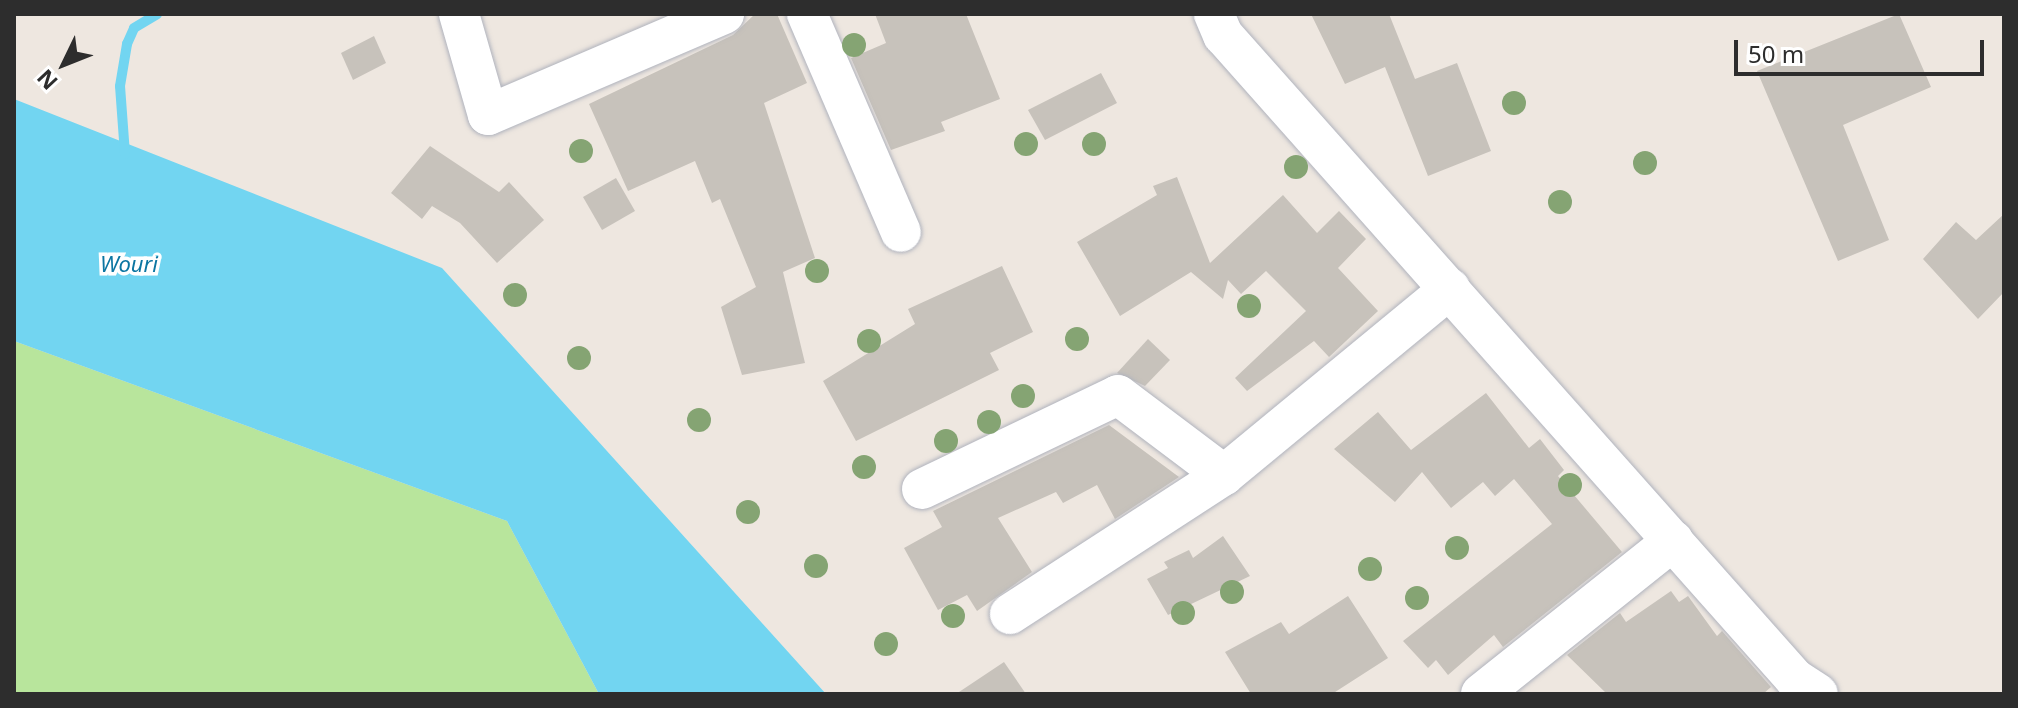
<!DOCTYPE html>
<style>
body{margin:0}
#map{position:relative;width:2018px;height:708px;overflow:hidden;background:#eee7e0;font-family:"Noto Sans",sans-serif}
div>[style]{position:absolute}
.green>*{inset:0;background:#b8e59c}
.water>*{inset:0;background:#72d5f1}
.stream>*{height:10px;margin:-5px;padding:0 5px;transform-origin:5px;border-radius:5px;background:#72d5f1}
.building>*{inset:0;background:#c7c2bb}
.roads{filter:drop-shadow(0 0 2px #b0b3bd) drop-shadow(0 0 2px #b0b3bd)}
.minor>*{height:40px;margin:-20px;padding:0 20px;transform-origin:20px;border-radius:20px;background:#fff}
.trees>*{width:24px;height:24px;margin:-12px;border-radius:50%;background:#85a473}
span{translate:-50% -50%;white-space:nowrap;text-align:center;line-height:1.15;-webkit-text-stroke:7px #fff;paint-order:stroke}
.water-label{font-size:22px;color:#0c76a2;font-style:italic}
.frame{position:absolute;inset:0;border:16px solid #2d2d2d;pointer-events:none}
.north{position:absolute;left:24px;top:24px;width:80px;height:80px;-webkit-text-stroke:6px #fff;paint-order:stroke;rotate:227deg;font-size:22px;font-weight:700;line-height:32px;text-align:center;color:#2d2d2d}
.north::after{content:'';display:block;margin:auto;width:28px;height:36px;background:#2d2d2d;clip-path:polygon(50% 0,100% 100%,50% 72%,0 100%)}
.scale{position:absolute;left:1734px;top:40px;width:250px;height:36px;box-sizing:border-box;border:4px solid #2d2d2d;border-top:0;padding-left:10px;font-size:24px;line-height:28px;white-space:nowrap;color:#2d2d2d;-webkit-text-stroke:6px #fff;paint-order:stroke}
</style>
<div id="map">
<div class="green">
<div style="clip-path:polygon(14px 341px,507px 521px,599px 694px,14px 694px)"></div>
</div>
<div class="water">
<div style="clip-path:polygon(14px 99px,442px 268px,826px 694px,599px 694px,507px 521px,14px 341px)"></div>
</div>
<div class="stream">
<div style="left:125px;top:154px;width:68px;rotate:-94.2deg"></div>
<div style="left:120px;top:86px;width:43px;rotate:-80.5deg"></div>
<div style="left:127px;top:44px;width:17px;rotate:-66deg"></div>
<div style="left:134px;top:28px;width:27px;rotate:-31deg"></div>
</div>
<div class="building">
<div style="clip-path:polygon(755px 14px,777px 14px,807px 83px,764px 103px,815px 258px,783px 272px,805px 363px,742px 375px,721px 307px,756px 287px,720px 199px,712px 203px,695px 161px,628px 191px,589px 104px,733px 35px)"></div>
<div style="clip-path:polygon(875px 14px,966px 14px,1000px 99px,941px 122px,945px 131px,891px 150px,851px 58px,886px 43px)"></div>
<div style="clip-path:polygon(1311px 14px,1389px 14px,1415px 79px,1457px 63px,1491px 151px,1428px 176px,1385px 67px,1345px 84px)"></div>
<div style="clip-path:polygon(1899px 14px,1931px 87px,1843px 125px,1889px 240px,1838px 261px,1757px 71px)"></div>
<div style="clip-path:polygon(374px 36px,386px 63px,353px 80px,341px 53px)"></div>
<div style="clip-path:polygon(1101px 73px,1117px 103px,1045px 140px,1028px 110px)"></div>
<div style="clip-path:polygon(430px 146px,499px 192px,509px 182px,544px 220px,497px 263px,460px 223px,432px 206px,422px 219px,391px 193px)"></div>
<div style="clip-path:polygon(1177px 177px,1210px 263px,1283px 195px,1317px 233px,1339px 211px,1366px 239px,1338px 268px,1378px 311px,1329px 357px,1314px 341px,1247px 391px,1235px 378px,1306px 311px,1266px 271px,1241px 294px,1228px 280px,1223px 299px,1191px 272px,1120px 316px,1077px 242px,1157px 195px,1153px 186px)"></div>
<div style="clip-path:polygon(616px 178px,635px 211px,602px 230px,583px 197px)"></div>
<div style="clip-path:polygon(2004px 214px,2004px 292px,1978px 319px,1923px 259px,1956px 222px,1976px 240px)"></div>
<div style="clip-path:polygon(1002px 266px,1033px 332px,990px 353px,999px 370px,856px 441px,823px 381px,915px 324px,908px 309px)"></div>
<div style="clip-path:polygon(1148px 339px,1170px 360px,1145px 386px,1117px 373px)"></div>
<div style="clip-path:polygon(1486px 393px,1529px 448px,1540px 439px,1564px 470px,1558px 476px,1622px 552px,1503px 647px,1494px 635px,1448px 675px,1436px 660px,1428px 668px,1403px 641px,1552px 524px,1514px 479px,1495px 496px,1483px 482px,1451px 508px,1422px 472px,1395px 502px,1334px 449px,1378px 412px,1411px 450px)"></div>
<div style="clip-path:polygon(1109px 425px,1179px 477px,1115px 519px,1097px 485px,1063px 503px,1056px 492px,998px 518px,1032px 572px,977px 611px,967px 595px,938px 610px,904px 548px,942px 527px,933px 511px)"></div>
<div style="clip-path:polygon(1223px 536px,1250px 576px,1168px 615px,1147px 579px,1168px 568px,1164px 562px,1189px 550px,1193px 558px)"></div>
<div style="clip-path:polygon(1671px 591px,1679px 602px,1688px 596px,1717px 636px,1722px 631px,1771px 687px,1763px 694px,1607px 694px,1567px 655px,1620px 613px,1626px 622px)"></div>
<div style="clip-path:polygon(1348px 596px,1388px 658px,1332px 694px,1251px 694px,1225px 652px,1281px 622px,1289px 634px)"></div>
<div style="clip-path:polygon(1004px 662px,1026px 694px,956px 694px)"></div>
</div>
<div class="roads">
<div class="minor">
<div style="left:459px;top:14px;width:105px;rotate:74deg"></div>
<div style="left:488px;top:115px;width:257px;rotate:-23.2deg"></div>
<div style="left:807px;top:14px;width:237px;rotate:66.7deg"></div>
<div style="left:1214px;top:14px;width:23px;rotate:67deg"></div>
<div style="left:1223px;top:35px;width:861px;rotate:48.39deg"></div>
<div style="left:1795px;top:679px;width:27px;rotate:33deg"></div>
<div style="left:922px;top:489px;width:217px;rotate:-25.6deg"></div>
<div style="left:1118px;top:395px;width:133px;rotate:37deg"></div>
<div style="left:1224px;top:475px;width:293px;rotate:-39.5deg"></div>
<div style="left:1010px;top:614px;width:255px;rotate:-33deg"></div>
<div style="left:1481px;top:694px;width:246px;rotate:-38.6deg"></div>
</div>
</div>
<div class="trees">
<div style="left:854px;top:45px"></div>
<div style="left:1514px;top:103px"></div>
<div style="left:1026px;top:144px"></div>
<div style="left:1094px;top:144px"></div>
<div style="left:581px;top:151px"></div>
<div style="left:1645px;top:163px"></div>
<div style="left:1296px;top:167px"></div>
<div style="left:1560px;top:202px"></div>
<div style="left:817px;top:271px"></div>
<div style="left:515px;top:295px"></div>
<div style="left:1249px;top:306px"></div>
<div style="left:1077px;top:339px"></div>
<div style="left:869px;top:341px"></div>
<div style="left:579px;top:358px"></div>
<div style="left:1023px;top:396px"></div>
<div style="left:699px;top:420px"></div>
<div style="left:989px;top:422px"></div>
<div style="left:946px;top:441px"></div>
<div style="left:864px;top:467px"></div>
<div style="left:1570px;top:485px"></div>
<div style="left:748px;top:512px"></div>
<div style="left:1457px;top:548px"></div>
<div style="left:816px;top:566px"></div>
<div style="left:1370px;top:569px"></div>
<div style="left:1232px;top:592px"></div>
<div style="left:1417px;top:598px"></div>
<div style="left:1183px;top:613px"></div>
<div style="left:953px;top:616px"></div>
<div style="left:886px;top:644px"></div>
</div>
<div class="water-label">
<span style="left:129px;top:264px">Wouri</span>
</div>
<div class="frame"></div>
<div class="north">N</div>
<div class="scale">50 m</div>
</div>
